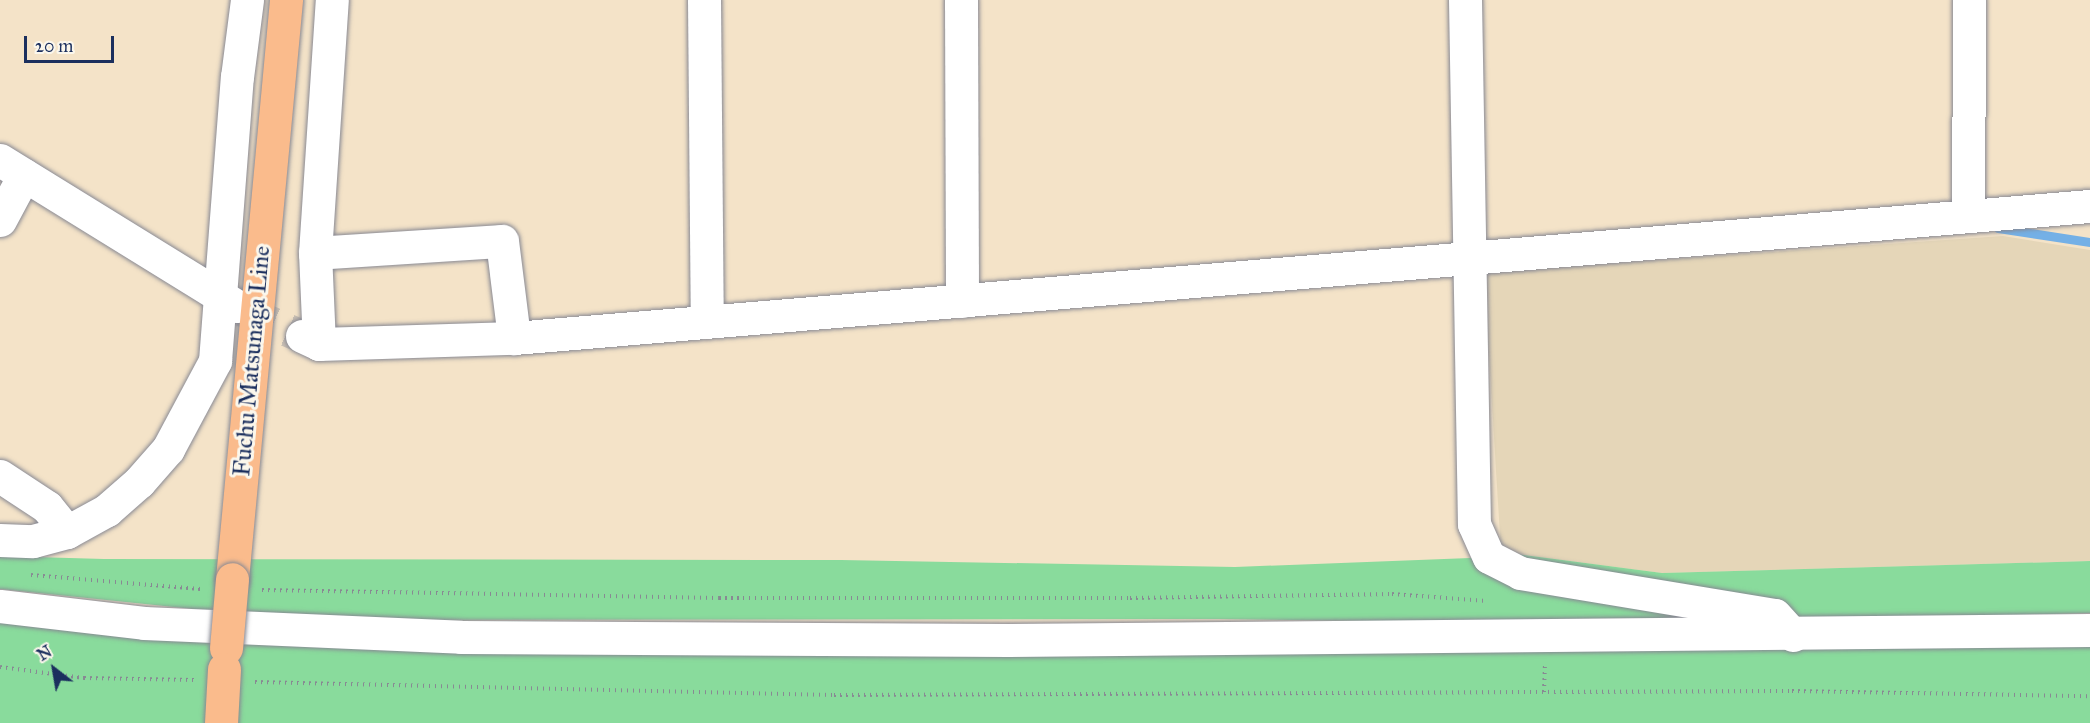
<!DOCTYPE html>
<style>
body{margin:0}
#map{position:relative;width:2090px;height:723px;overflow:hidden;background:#f4e3c8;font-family:"IM FELL Great Primer",serif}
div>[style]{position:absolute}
.built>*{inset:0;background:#e5d6b8}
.green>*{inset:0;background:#89db9c}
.stream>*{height:9px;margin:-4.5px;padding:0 4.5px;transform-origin:4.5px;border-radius:4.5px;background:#74b0e6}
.minor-tunnel>*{height:33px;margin-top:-16.5px;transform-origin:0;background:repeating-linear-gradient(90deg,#c9bfb3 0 33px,transparent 0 49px)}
.path>*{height:4px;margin-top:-2px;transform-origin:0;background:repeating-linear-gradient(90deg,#888993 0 1.5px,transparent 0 6px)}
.roads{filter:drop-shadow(0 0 2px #888993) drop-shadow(0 0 2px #888993)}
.minor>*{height:33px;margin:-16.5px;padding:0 16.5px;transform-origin:16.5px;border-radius:16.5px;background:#fff}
.primary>*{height:33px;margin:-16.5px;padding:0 16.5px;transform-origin:16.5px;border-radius:16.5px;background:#fabb8c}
.bridges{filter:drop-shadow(0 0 2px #888993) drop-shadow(0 0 2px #888993)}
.primary-bridge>*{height:33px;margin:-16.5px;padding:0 16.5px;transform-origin:16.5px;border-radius:16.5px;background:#fabb8c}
span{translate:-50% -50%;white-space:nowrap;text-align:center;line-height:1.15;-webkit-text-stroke:6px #fbf7ec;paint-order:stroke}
.street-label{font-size:24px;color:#1b2f5e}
.north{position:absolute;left:24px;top:639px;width:60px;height:60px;-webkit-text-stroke:4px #fbf7ec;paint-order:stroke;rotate:329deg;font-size:16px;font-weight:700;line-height:24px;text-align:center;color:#1b2f5e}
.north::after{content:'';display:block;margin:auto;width:21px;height:27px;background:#1b2f5e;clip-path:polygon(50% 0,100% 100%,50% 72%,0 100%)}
.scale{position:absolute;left:24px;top:36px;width:90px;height:27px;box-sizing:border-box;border:3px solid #1b2f5e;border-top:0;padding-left:8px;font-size:18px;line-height:21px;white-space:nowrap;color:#1b2f5e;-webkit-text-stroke:4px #fbf7ec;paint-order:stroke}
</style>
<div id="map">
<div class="built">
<div style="clip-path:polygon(2003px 236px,2090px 250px,2090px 561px,1662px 573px,1501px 552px,1484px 272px)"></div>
</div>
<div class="green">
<div style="clip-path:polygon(1501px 552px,1662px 573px,2090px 561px,2090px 613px,1826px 620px,1550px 623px,1218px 619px,300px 620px,0 589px,0 556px,104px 559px,841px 560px,1235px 567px,1470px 558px)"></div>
<div style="clip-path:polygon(0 615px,2090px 641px,2090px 723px,0 723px)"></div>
</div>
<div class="stream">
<div style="left:1998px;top:228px;width:93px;rotate:8.7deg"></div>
</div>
<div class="minor-tunnel">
<div style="left:243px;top:310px;width:64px;rotate:23.8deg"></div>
</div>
<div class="path">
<div style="left:31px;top:575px;width:170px;rotate:4.7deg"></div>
<div style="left:262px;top:590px;width:457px;rotate:1deg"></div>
<div style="left:719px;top:598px;width:411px"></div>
<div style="left:1130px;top:598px;width:262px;rotate:-0.9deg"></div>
<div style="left:1392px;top:594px;width:95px;rotate:4.2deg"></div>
<div style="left:0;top:667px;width:85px;rotate:7.5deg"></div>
<div style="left:84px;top:678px;width:110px;rotate:1deg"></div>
<div style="left:255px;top:682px;width:579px;rotate:1.29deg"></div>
<div style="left:834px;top:695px;width:958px;rotate:-0.24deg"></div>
<div style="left:1792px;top:691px;width:298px;rotate:1deg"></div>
<div style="left:1544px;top:692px;width:26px;rotate:-88deg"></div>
</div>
<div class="roads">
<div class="minor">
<div style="left:704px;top:0;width:322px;rotate:89.5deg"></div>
<div style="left:961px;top:0;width:301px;rotate:89.8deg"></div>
<div style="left:1465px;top:0;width:524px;rotate:89.02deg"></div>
<div style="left:1474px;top:524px;width:36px;rotate:66deg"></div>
<div style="left:1489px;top:557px;width:35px;rotate:27deg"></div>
<div style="left:1520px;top:573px;width:258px;rotate:9.4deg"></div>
<div style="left:1775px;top:615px;width:27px;rotate:48deg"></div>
<div style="left:0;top:160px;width:278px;rotate:31.7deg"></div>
<div style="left:1968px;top:216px;width:216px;rotate:-89.7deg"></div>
<div style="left:0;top:220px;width:51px;rotate:-61.9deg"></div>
<div style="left:315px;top:253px;width:187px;rotate:-3.7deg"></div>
<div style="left:502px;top:241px;width:98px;rotate:82.9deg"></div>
<div style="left:302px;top:336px;width:19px;rotate:25deg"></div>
<div style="left:319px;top:344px;width:195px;rotate:-1.8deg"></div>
<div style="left:514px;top:338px;width:1582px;rotate:-4.79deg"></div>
<div style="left:319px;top:344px;width:91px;rotate:-92.5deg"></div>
<div style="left:315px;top:253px;width:254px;rotate:-86.2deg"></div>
<div style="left:0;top:476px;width:56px;rotate:33.4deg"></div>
<div style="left:47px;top:507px;width:32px;rotate:51deg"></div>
<div style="left:0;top:540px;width:33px;rotate:2deg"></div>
<div style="left:33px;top:541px;width:35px;rotate:-15deg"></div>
<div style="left:67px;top:532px;width:46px;rotate:-28.8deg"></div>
<div style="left:107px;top:510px;width:43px;rotate:-41.2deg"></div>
<div style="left:139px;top:482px;width:44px;rotate:-48.7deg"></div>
<div style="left:168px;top:449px;width:100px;rotate:-61.9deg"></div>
<div style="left:215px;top:361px;width:285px;rotate:-85.6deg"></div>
<div style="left:237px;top:77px;width:78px;rotate:-82.6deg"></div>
<div style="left:0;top:606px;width:145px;rotate:6.7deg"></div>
<div style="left:144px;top:623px;width:317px;rotate:2.5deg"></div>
<div style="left:461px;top:637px;width:547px;rotate:0.31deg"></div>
<div style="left:1008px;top:640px;width:1082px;rotate:-0.53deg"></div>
</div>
<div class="primary">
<div style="left:232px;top:579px;width:582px;rotate:-84.67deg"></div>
</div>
</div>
<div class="bridges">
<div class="primary-bridge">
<div style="left:226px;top:648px;width:69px;rotate:-85deg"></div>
<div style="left:221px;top:723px;width:54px;rotate:-86.8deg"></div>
</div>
</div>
<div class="street-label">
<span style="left:252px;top:361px;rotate:-85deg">Fuchu Matsunaga Line</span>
</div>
<div class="north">N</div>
<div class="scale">20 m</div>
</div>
